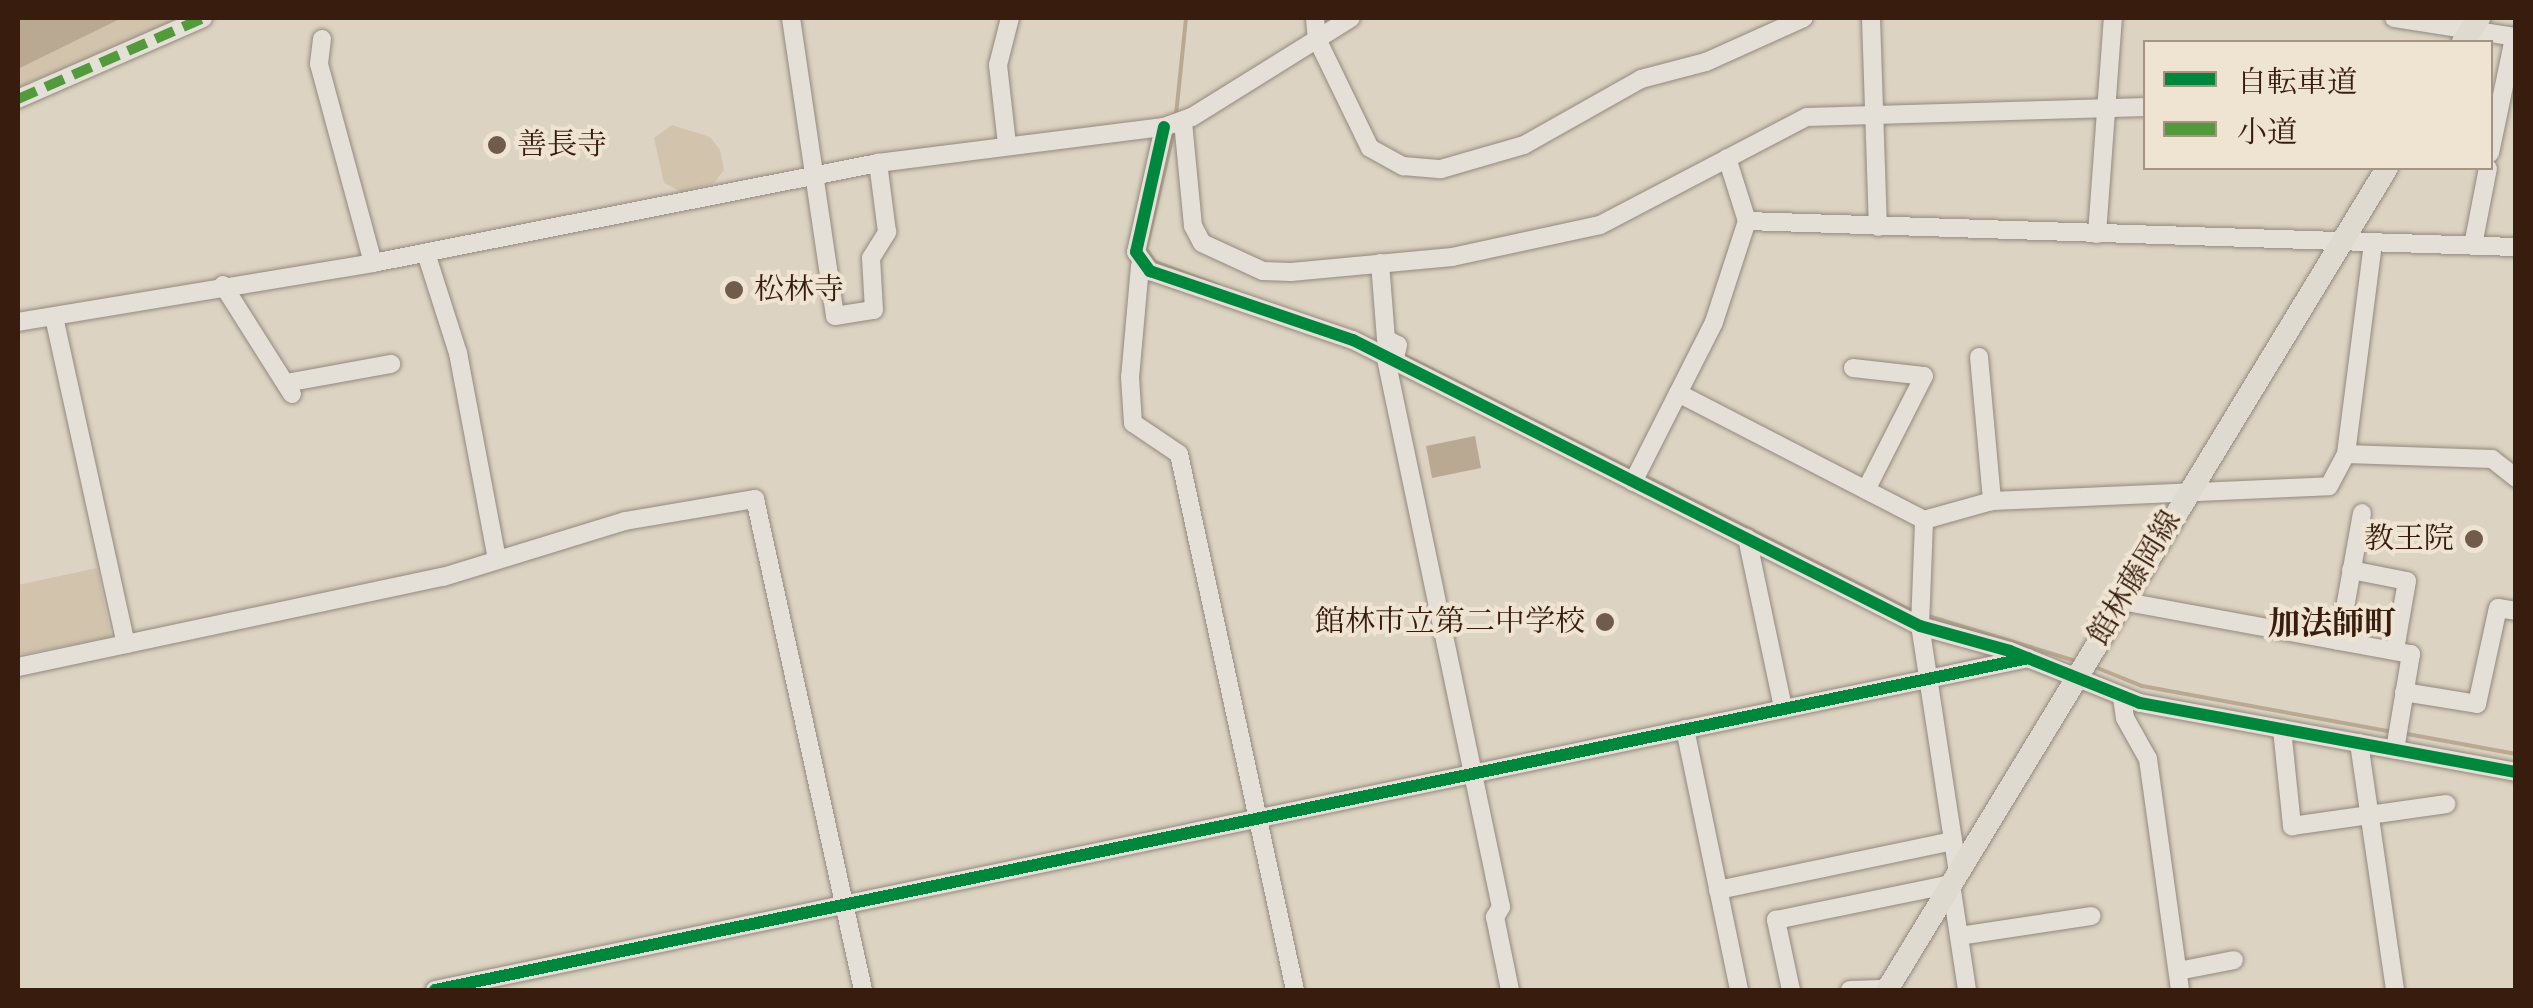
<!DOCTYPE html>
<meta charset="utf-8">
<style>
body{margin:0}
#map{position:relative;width:2533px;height:1008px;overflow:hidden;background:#dcd3c2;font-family:"IM FELL French Canon","Noto Serif JP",serif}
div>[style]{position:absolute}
.green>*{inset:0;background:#d2c3ad}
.water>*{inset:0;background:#baa992}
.stream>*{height:4px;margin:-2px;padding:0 2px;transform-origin:2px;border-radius:2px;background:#baa992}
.roads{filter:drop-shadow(0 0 2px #92897e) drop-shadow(0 0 2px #92897e)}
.minor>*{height:18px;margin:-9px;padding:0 9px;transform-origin:9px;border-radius:9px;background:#e4dfd7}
.major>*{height:22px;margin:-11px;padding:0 11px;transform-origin:11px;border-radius:11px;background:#dfdad0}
.quiet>*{height:10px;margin-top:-5px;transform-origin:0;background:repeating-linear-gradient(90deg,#529a3b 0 20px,transparent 0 30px)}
.cycleway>*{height:12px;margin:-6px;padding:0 6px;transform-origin:6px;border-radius:6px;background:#00873e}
.dots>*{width:28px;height:28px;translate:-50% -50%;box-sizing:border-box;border:5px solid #efe4d1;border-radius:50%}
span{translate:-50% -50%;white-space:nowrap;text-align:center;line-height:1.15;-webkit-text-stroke:8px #efe4d1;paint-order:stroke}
.poi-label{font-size:30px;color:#381c0d}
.left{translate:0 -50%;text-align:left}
.right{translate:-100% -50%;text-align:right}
.street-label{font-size:30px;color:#381c0d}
.neighbourhood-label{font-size:32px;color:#381c0d;font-weight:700}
.frame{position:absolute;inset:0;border:20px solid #381c0d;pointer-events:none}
.legend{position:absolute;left:2143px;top:40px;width:350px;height:130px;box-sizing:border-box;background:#efe4d1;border:2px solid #a69483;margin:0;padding:12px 18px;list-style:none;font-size:30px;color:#381c0d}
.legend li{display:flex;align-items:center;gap:20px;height:50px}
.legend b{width:50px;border:2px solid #a69483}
</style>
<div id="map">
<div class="green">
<div style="clip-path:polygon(122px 18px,179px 18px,18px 88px,18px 69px)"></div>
<div style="clip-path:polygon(672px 125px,710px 137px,720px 150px,724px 170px,714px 183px,682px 192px,664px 183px,654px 138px)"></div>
<div style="clip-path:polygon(97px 568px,111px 637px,18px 655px,18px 585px)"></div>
</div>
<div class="water">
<div style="clip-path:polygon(18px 18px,122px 18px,18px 69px)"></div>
<div style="clip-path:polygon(1475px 436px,1481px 468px,1432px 478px,1426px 446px)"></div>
</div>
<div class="stream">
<div style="left:1176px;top:115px;width:98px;rotate:-84.1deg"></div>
<div style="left:1174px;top:130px;width:122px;rotate:103.2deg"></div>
<div style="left:1146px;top:249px;width:16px;rotate:55deg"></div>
<div style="left:1155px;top:262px;width:67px;rotate:20.1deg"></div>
<div style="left:1400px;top:353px;width:261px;rotate:26.7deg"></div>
<div style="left:1641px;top:474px;width:306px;rotate:26.8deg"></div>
<div style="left:1928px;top:616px;width:155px;rotate:16.9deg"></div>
<div style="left:2095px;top:667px;width:51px;rotate:22deg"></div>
<div style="left:2142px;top:686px;width:255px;rotate:10.4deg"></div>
<div style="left:2402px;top:733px;width:116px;rotate:10.4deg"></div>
</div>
<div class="roads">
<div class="minor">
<div style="left:791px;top:18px;width:301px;rotate:81.6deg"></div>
<div style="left:835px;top:316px;width:39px;rotate:-9deg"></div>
<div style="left:874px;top:310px;width:52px;rotate:-93.3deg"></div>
<div style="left:871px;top:258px;width:31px;rotate:-58deg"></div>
<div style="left:887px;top:232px;width:70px;rotate:-97.4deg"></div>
<div style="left:1315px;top:18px;width:21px;rotate:85deg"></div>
<div style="left:1317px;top:39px;width:121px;rotate:64.1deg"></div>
<div style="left:1370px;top:148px;width:38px;rotate:29deg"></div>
<div style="left:1403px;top:166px;width:38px;rotate:5deg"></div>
<div style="left:1441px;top:169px;width:86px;rotate:-16.1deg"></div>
<div style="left:1524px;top:145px;width:134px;rotate:-29.4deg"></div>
<div style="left:1641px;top:79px;width:67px;rotate:-14.7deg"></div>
<div style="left:1706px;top:62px;width:107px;rotate:-24.2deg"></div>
<div style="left:1871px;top:18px;width:209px;rotate:88.1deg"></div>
<div style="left:2394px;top:18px;width:123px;rotate:8.9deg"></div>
<div style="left:322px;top:39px;width:25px;rotate:97deg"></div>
<div style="left:319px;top:64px;width:206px;rotate:74.8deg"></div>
<div style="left:18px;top:99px;width:202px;rotate:-23.6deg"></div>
<div style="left:1183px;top:122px;width:104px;rotate:84.5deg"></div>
<div style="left:1193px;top:226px;width:19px;rotate:62deg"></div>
<div style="left:1202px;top:243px;width:67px;rotate:24.7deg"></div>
<div style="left:1263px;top:271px;width:28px;rotate:2deg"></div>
<div style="left:1291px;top:272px;width:162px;rotate:-5.3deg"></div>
<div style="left:1452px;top:257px;width:151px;rotate:-12.2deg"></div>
<div style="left:1600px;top:225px;width:233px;rotate:-27.6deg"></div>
<div style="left:1807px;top:117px;width:339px;rotate:-1.7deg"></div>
<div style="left:1164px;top:127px;width:128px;rotate:102.6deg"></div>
<div style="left:1136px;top:252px;width:24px;rotate:54deg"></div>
<div style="left:1150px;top:271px;width:214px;rotate:18.8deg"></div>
<div style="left:1353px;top:340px;width:635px;rotate:26.77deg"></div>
<div style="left:1920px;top:626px;width:93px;rotate:15.5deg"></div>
<div style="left:2010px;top:651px;width:140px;rotate:21.8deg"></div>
<div style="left:2140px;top:703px;width:382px;rotate:10.4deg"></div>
<div style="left:1007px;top:144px;width:80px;rotate:-96.5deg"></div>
<div style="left:998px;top:65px;width:49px;rotate:-75.7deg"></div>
<div style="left:2490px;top:153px;width:117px;rotate:-78.2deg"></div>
<div style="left:1747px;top:221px;width:769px;rotate:1.94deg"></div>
<div style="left:2097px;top:234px;width:217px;rotate:-85.8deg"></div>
<div style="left:2473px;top:245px;width:78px;rotate:-79deg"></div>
<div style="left:426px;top:253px;width:105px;rotate:72.3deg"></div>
<div style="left:458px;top:353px;width:210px;rotate:79.3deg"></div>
<div style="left:1380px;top:263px;width:76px;rotate:85.5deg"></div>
<div style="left:1386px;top:339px;width:13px;rotate:27deg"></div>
<div style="left:1398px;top:345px;width:17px;rotate:103deg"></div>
<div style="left:1140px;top:266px;width:111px;rotate:95.1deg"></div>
<div style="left:1130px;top:377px;width:46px;rotate:86.3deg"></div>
<div style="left:1133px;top:423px;width:55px;rotate:34deg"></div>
<div style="left:1179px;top:454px;width:548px;rotate:77.79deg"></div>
<div style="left:223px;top:285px;width:129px;rotate:57.7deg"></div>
<div style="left:54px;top:317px;width:335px;rotate:77.6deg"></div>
<div style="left:18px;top:322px;width:360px;rotate:-9.4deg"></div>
<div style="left:373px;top:263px;width:515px;rotate:-11.2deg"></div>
<div style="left:878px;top:163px;width:288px;rotate:-7.2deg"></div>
<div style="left:1164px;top:127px;width:30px;rotate:-20deg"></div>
<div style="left:1192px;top:117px;width:187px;rotate:-31.9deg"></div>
<div style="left:1979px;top:357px;width:145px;rotate:84.8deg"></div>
<div style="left:1386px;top:359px;width:560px;rotate:78.15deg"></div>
<div style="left:1501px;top:907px;width:12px;rotate:121deg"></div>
<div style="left:1495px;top:917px;width:75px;rotate:78.4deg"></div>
<div style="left:1853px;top:368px;width:71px;rotate:6.4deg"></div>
<div style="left:1924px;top:376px;width:128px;rotate:117deg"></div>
<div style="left:286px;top:383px;width:107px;rotate:-10.3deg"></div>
<div style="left:1678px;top:393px;width:277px;rotate:27.3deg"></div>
<div style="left:2346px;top:454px;width:146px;rotate:2deg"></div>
<div style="left:2492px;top:459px;width:31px;rotate:38deg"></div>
<div style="left:1633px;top:482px;width:179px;rotate:-63.1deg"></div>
<div style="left:1714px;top:322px;width:106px;rotate:-71.9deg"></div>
<div style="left:1747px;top:221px;width:66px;rotate:-107.6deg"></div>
<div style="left:1747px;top:538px;width:174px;rotate:78deg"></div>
<div style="left:2351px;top:570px;width:57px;rotate:11.1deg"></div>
<div style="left:2407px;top:581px;width:70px;rotate:99.9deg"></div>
<div style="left:2121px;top:601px;width:295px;rotate:10.4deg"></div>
<div style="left:2411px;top:654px;width:97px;rotate:99.5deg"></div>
<div style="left:2339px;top:641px;width:130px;rotate:-79.8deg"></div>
<div style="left:18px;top:667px;width:434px;rotate:-12deg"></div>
<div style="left:443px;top:577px;width:190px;rotate:-17.1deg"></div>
<div style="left:625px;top:521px;width:132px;rotate:-9.6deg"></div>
<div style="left:755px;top:499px;width:503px;rotate:77.59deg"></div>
<div style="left:2404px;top:692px;width:74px;rotate:9.3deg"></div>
<div style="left:2477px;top:704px;width:98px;rotate:-77.7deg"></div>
<div style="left:2498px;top:608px;width:18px;rotate:9deg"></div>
<div style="left:2122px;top:697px;width:21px;rotate:82deg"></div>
<div style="left:2125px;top:718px;width:47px;rotate:60.7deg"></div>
<div style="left:2148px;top:759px;width:233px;rotate:82.1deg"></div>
<div style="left:1685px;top:729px;width:267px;rotate:78.3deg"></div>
<div style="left:2282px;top:729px;width:98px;rotate:84.1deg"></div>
<div style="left:2292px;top:826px;width:156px;rotate:-8.1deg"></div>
<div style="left:2359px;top:743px;width:250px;rotate:81.7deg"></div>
<div style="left:1958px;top:873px;width:250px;rotate:-98.7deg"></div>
<div style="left:1920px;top:626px;width:106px;rotate:-87.8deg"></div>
<div style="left:1924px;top:520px;width:71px;rotate:-15.6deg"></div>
<div style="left:1992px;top:501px;width:337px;rotate:-2.5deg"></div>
<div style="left:2329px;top:486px;width:36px;rotate:-62deg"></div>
<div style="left:2346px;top:454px;width:213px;rotate:-82.7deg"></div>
<div style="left:1718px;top:890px;width:240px;rotate:-11.8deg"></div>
<div style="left:1959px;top:936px;width:134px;rotate:-8.6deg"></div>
<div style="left:2178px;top:971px;width:57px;rotate:-11.1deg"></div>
<div style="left:435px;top:990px;width:1627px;rotate:-11.77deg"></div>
<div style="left:1791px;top:990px;width:72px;rotate:-102.1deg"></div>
<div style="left:1776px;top:920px;width:179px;rotate:-11.6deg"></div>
<div style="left:1951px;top:884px;width:107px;rotate:81.4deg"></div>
<div style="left:1850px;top:990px;width:38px;rotate:-2deg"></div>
</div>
<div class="major">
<div style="left:2463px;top:42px;width:29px;rotate:-56deg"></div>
<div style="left:1887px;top:990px;width:962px;rotate:-58.69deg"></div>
</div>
</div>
<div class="quiet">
<div style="left:18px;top:99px;width:202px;rotate:-23.6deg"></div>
</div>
<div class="cycleway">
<div style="left:1164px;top:127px;width:128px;rotate:102.6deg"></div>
<div style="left:1136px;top:252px;width:24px;rotate:54deg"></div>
<div style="left:1150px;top:271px;width:214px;rotate:18.8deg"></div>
<div style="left:1353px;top:340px;width:635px;rotate:26.77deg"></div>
<div style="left:1920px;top:626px;width:93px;rotate:15.5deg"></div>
<div style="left:2010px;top:651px;width:140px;rotate:21.8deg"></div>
<div style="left:2140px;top:703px;width:382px;rotate:10.4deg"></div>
<div style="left:435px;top:990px;width:1627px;rotate:-11.77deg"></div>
</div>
<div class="dots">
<div style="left:497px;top:145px;background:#715c4c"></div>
<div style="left:734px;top:290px;background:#715c4c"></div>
<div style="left:2474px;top:539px;background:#715c4c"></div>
<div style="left:1605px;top:622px;background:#715c4c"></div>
</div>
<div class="poi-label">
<span class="left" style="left:517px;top:145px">善長寺</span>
<span class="left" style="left:754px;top:290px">松林寺</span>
<span class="right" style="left:2454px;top:539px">教王院</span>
<span class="right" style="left:1585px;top:622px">館林市立第二中学校</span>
</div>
<div class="street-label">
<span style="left:2135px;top:578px;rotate:-59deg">館林藤岡線</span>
</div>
<div class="neighbourhood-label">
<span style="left:2332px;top:624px">加法師町</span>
</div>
<div class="frame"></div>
<ul class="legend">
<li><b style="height:12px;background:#00873e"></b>自転車道</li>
<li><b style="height:12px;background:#529a3b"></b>小道</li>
</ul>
</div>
